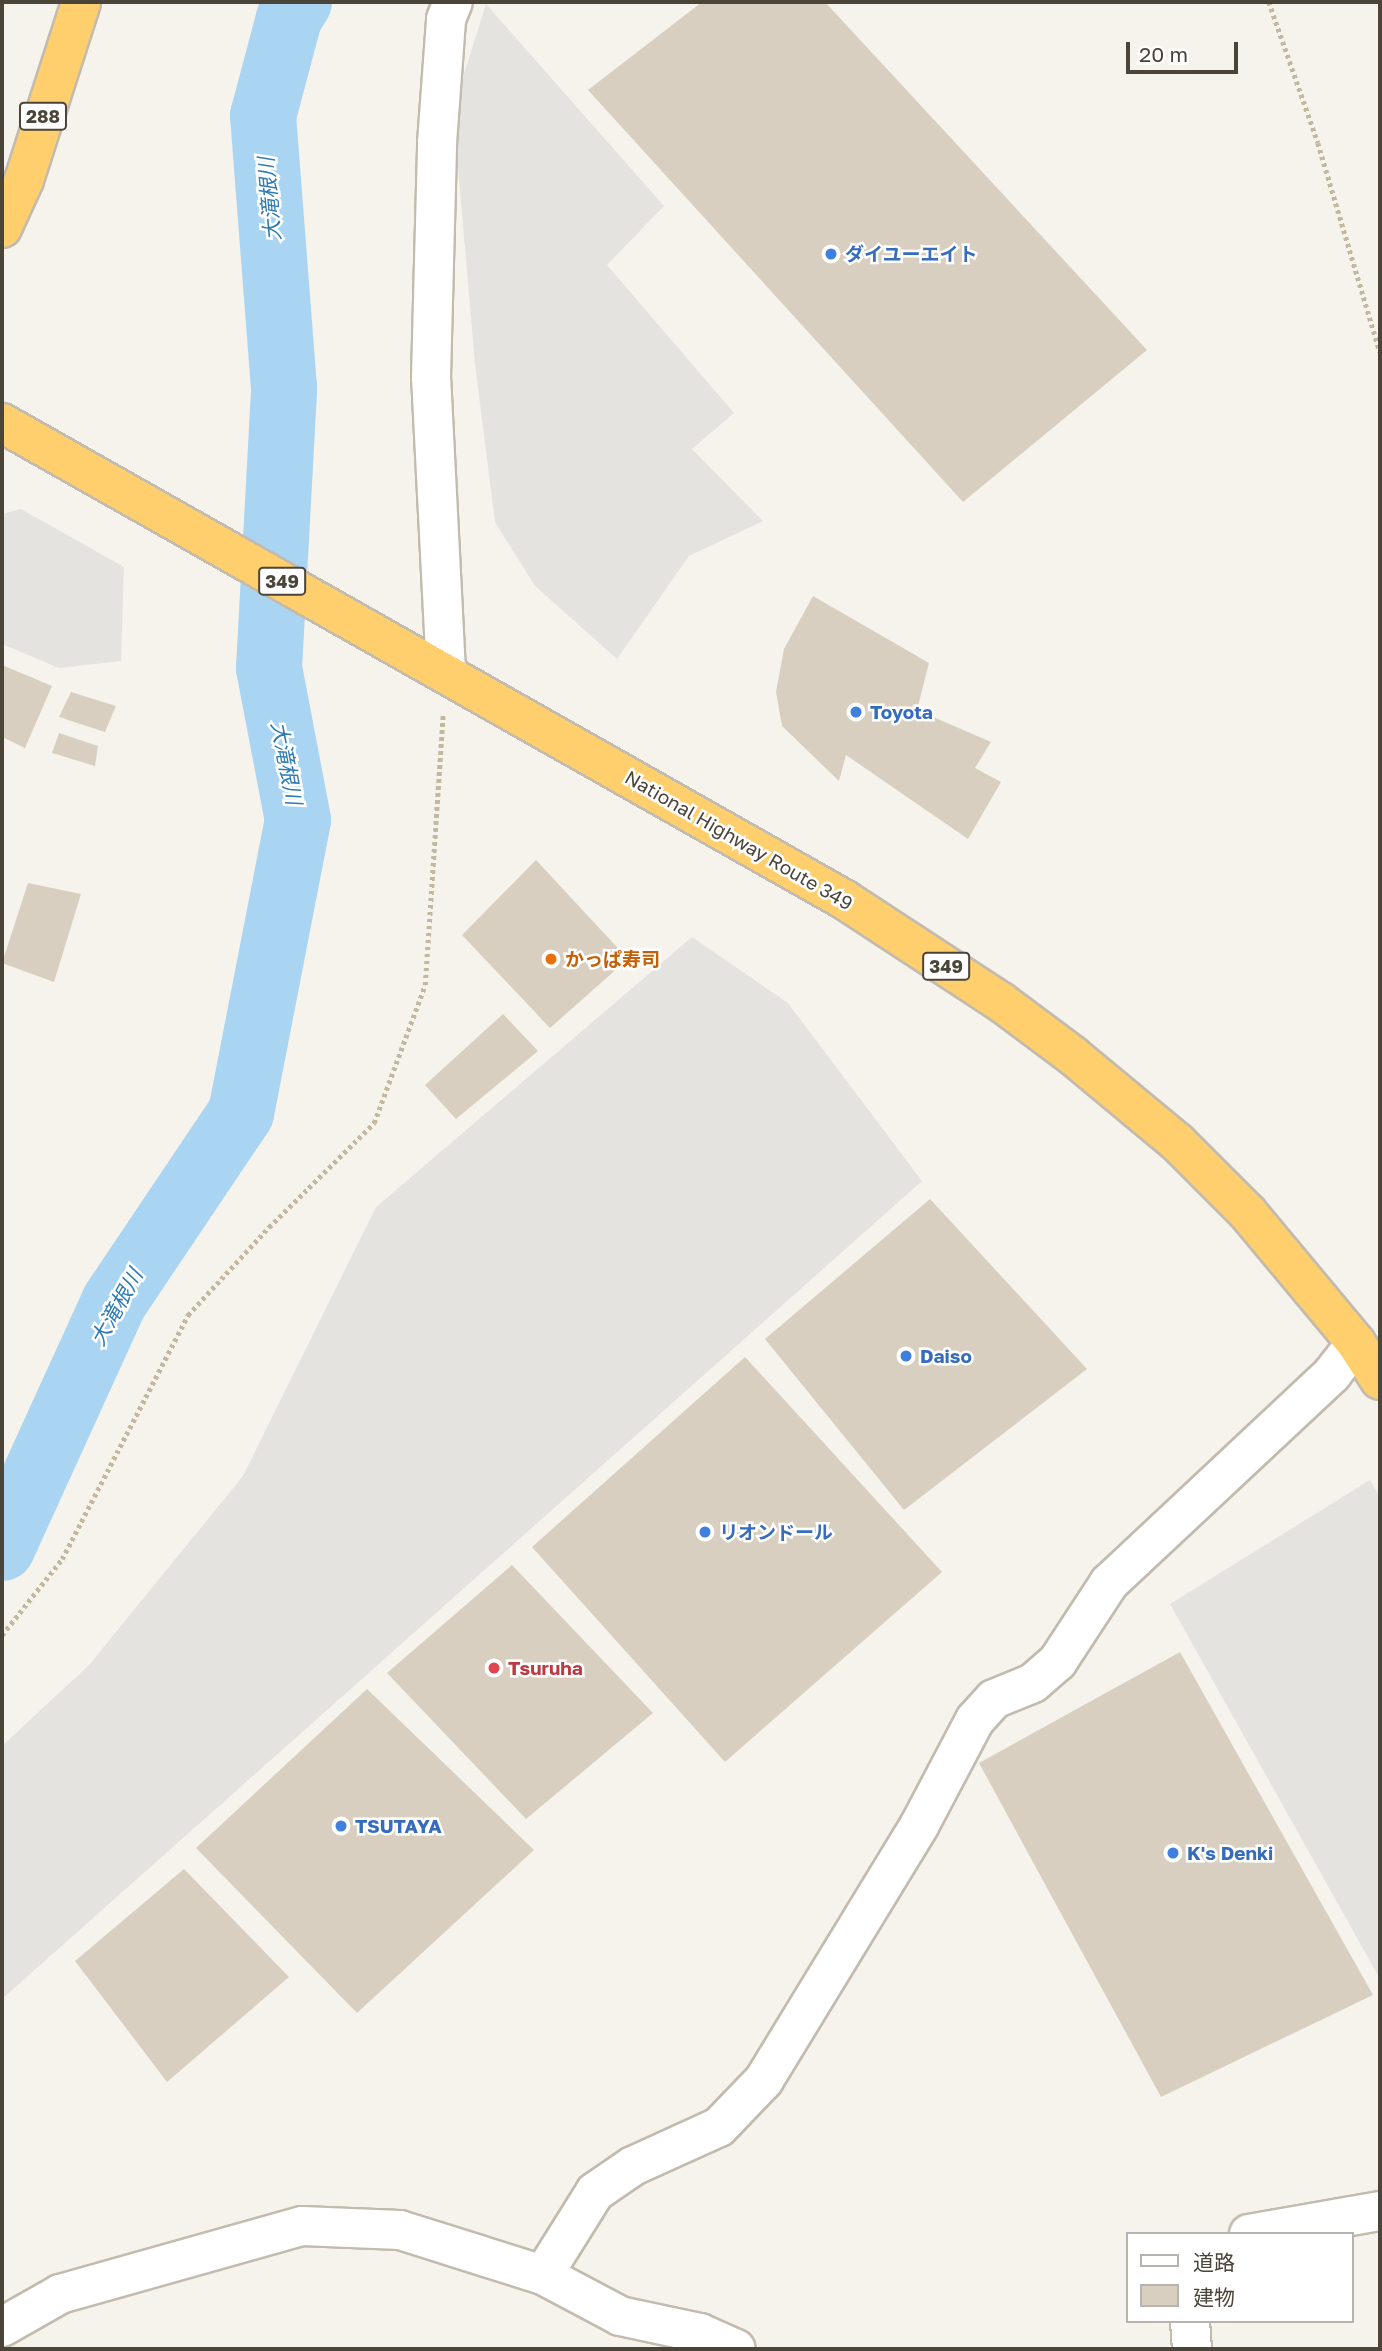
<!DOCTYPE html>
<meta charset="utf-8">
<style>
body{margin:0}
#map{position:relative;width:1382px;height:2351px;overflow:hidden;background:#f6f3ec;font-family:"Golos Text","Noto Sans JP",sans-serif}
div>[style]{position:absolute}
.parking>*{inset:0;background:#e5e3e0}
.river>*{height:66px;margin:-33px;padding:0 33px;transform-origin:33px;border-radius:33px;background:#a9d4f2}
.building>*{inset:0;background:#d8cfc1}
.path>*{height:4.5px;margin-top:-2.25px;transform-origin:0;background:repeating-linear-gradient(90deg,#c4b79f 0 3.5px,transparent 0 7px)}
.roads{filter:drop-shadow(2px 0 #c2bbae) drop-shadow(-2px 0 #c2bbae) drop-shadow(0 2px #c2bbae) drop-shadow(0 -2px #c2bbae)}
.minor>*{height:38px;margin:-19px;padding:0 19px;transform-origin:19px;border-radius:19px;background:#fff}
.highway>*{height:38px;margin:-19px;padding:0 19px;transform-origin:19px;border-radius:19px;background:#ffcf6e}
.dots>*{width:19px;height:19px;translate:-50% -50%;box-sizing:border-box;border:4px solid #fff;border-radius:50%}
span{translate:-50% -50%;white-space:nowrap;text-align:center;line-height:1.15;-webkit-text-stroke:5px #fff;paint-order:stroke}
.shield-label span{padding:2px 5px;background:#fff;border:2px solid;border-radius:5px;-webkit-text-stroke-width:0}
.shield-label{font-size:18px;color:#4b4439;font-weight:700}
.shop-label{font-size:19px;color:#366cbe;font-weight:700}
.left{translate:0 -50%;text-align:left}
.street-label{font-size:19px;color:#4b4439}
.food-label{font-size:19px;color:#c56008;font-weight:700}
.health-label{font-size:19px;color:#be3a42;font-weight:700}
.water-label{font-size:21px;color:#2e7ab2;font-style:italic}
.frame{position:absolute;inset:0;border:4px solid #4b4439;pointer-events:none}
.legend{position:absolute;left:1126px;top:2232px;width:228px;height:91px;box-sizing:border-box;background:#fff;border:2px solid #b7b4b0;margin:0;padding:9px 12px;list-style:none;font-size:21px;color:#4b4439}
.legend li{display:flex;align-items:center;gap:14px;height:35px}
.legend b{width:35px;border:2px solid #b7b4b0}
.scale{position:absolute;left:1126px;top:42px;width:112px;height:32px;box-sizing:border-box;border:4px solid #4b4439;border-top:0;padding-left:9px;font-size:21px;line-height:24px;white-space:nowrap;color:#4b4439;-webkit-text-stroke:5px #fff;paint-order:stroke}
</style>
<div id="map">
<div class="parking">
<div style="clip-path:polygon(486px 4px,664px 206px,607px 265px,734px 413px,692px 449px,763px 521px,689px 556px,617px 659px,535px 586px,495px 522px,475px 364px,453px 109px)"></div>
<div style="clip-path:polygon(21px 509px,124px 567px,121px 661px,59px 668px,2px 644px,2px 514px)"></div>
<div style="clip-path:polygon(692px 937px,788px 1003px,922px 1181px,2px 1999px,2px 1746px,89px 1665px,243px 1476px,376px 1207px)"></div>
<div style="clip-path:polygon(1370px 1480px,1380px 1497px,1380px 1979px,1170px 1604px)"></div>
</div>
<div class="river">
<div style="left:2px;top:1548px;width:270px;rotate:-65.5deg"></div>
<div style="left:114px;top:1302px;width:228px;rotate:-56.1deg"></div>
<div style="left:241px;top:1113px;width:298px;rotate:-79deg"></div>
<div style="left:298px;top:820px;width:155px;rotate:-100.8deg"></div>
<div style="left:269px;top:668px;width:280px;rotate:-86.9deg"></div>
<div style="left:284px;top:388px;width:273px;rotate:-94.4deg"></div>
<div style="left:263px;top:116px;width:101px;rotate:-75.1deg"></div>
<div style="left:289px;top:18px;width:19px;rotate:-58deg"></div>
</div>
<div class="building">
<div style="clip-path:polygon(702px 2px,825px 2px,1147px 350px,963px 502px,588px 90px)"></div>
<div style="clip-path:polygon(813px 596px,929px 663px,917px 710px,991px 742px,975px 768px,1001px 782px,968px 839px,846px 755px,839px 781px,782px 726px,776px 692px,784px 649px)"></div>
<div style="clip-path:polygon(2px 665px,52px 686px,25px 748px,2px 737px)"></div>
<div style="clip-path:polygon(71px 692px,116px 706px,105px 732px,59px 717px)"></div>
<div style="clip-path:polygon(59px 733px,98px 746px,95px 766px,52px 753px)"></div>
<div style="clip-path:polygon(536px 860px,628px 959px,550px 1028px,462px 935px)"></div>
<div style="clip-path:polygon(28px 883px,81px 894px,54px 982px,2px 963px)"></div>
<div style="clip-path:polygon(503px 1014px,538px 1051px,456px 1119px,425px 1085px)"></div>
<div style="clip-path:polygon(930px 1199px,1087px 1369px,904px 1510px,765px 1339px)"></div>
<div style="clip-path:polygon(745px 1357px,942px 1572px,725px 1762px,532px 1547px)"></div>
<div style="clip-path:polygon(512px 1565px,653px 1713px,526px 1819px,387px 1673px)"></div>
<div style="clip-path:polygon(1180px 1652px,1373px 1995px,1161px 2097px,979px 1763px)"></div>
<div style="clip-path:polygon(367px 1689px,534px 1850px,357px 2013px,196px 1848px)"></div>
<div style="clip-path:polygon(184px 1869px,289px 1977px,167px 2082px,75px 1961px)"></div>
</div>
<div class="path">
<div style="left:1269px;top:2px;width:149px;rotate:70.8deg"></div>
<div style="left:1318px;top:143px;width:218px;rotate:73.5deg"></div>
<div style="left:2px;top:1635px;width:97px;rotate:-51.7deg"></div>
<div style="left:62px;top:1559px;width:275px;rotate:-62.7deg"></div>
<div style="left:188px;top:1315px;width:120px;rotate:-47.4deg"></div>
<div style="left:269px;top:1227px;width:148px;rotate:-44.7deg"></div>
<div style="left:374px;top:1123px;width:147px;rotate:-69.7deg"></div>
<div style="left:425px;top:985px;width:271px;rotate:-86.2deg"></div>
</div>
<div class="roads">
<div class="minor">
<div style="left:446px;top:672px;width:295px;rotate:-92.9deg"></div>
<div style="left:431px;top:377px;width:234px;rotate:-88.5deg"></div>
<div style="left:437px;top:143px;width:124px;rotate:-85.8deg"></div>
<div style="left:446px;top:19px;width:18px;rotate:-68deg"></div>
<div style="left:1249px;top:2234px;width:133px;rotate:-10deg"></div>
<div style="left:543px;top:2275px;width:87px;rotate:28deg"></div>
<div style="left:620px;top:2316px;width:82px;rotate:12deg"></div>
<div style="left:700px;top:2333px;width:39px;rotate:24deg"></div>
<div style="left:1190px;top:2321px;width:28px;rotate:86deg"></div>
<div style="left:2px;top:2327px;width:67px;rotate:-29.6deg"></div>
<div style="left:60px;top:2294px;width:251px;rotate:-15.7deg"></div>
<div style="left:302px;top:2226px;width:98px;rotate:2.3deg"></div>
<div style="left:400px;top:2230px;width:150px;rotate:17.5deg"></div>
<div style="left:543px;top:2275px;width:98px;rotate:-57.9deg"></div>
<div style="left:595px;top:2192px;width:46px;rotate:-34.4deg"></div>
<div style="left:633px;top:2166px;width:94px;rotate:-24.4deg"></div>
<div style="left:719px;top:2127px;width:65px;rotate:-46.2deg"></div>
<div style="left:764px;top:2080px;width:298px;rotate:-58.6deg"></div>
<div style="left:919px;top:1826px;width:120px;rotate:-62.2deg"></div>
<div style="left:975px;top:1720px;width:28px;rotate:-48deg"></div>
<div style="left:994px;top:1699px;width:42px;rotate:-22.3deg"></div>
<div style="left:1033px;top:1683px;width:33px;rotate:-41deg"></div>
<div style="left:1058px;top:1661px;width:93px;rotate:-56.8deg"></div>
<div style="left:1109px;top:1583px;width:306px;rotate:-43.1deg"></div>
<div style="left:1332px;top:1374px;width:39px;rotate:-52deg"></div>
</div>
<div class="highway">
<div style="left:2px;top:228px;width:53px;rotate:-65.4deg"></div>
<div style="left:24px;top:180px;width:187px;rotate:-72.2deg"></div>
<div style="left:2px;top:423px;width:969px;rotate:29.5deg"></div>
<div style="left:845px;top:900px;width:186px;rotate:33.2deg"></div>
<div style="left:1001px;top:1002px;width:89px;rotate:36.7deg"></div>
<div style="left:1072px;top:1055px;width:138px;rotate:39.7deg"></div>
<div style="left:1178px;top:1143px;width:98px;rotate:45deg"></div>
<div style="left:1247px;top:1212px;width:170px;rotate:50.2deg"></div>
<div style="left:1356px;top:1343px;width:44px;rotate:57deg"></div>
</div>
</div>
<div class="dots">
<div style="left:831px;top:254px;background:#3f7fe0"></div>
<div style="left:856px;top:712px;background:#3f7fe0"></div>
<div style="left:551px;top:959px;background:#e8710a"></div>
<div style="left:906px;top:1356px;background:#3f7fe0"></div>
<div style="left:705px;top:1532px;background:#3f7fe0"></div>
<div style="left:494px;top:1668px;background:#e0444e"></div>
<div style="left:341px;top:1826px;background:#3f7fe0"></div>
<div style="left:1173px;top:1853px;background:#3f7fe0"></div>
</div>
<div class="shield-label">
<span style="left:43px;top:116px">288</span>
<span style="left:282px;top:581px">349</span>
<span style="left:946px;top:966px">349</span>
</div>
<div class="shop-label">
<span class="left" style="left:845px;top:254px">ダイユーエイト</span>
<span class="left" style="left:870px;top:712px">Toyota</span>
<span class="left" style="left:920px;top:1356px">Daiso</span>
<span class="left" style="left:719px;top:1532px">リオンドール</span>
<span class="left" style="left:355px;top:1826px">TSUTAYA</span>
<span class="left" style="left:1187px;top:1853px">K's Denki</span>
</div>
<div class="street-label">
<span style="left:739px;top:840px;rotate:30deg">National Highway Route 349</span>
</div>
<div class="food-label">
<span class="left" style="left:565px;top:959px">かっぱ寿司</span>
</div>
<div class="health-label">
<span class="left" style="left:508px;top:1668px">Tsuruha</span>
</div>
<div class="water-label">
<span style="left:269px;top:199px;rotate:-95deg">大滝根川</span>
<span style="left:287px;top:763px;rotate:79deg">大滝根川</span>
<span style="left:116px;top:1307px;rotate:-61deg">大滝根川</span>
</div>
<div class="frame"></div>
<ul class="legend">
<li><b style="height:9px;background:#fff"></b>道路</li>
<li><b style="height:19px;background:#d8cfc1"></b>建物</li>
</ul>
<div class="scale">20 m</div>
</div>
